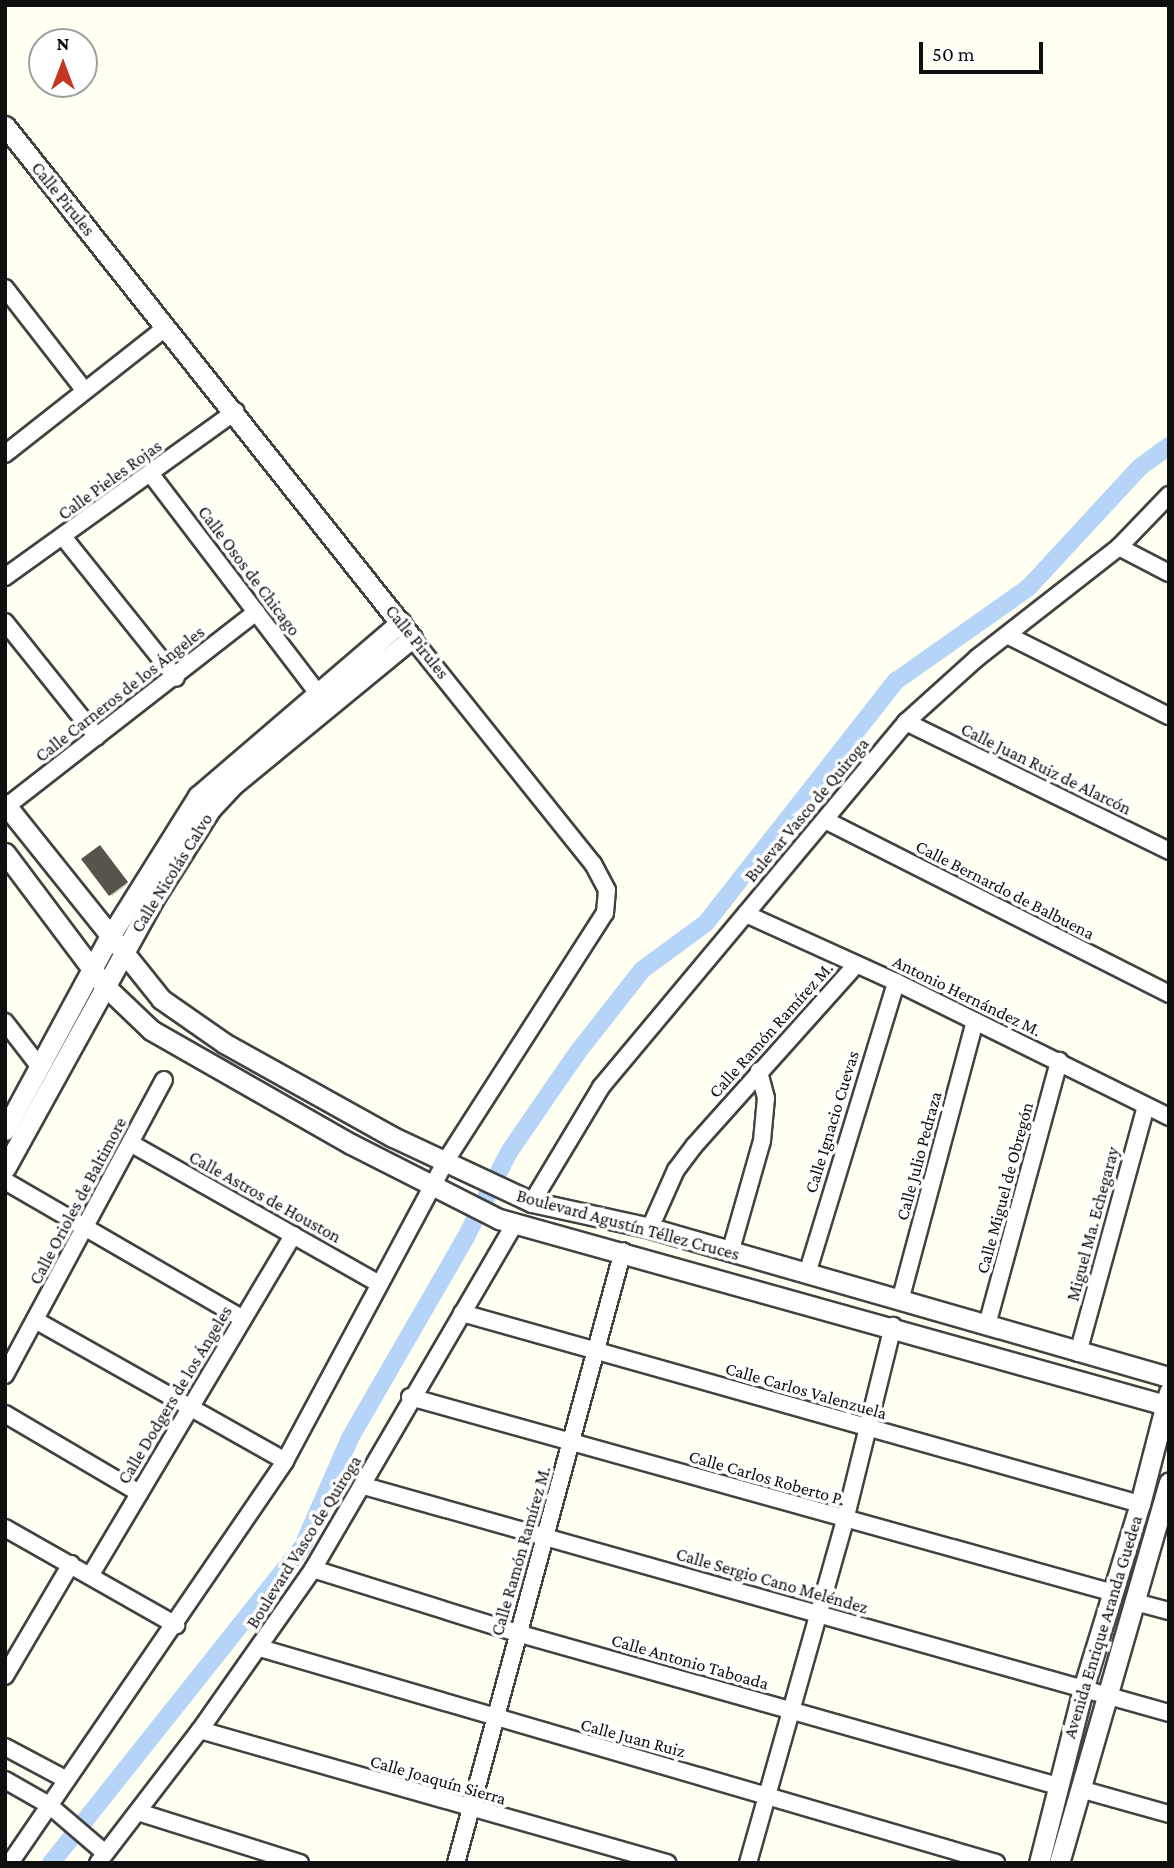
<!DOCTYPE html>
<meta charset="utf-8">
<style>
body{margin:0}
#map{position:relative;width:1174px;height:1868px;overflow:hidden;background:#fffff2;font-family:"Crimson Pro",serif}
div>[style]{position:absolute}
.shadow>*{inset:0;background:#0003}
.canal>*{height:18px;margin:-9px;padding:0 9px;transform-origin:9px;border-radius:9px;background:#b5d4f8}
.building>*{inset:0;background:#58534b}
.roads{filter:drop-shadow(2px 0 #424242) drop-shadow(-2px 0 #424242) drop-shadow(0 2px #424242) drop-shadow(0 -2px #424242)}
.minor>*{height:16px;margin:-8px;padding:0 8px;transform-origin:8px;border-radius:8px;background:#fff}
.tertiary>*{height:19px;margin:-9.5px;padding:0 9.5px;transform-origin:9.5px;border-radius:9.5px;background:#fff}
span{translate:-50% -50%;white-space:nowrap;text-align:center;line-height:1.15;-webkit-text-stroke:7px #fff;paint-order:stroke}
.street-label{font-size:18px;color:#0f0f0f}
.frame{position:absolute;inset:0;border:7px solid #0f0f0f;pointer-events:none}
.north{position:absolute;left:28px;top:28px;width:70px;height:70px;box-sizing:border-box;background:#fff;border:2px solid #9f9f9f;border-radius:50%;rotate:0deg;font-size:19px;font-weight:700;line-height:28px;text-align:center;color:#0f0f0f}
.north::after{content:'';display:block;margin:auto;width:24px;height:32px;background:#c43623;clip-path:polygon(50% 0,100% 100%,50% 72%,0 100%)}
.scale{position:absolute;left:919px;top:42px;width:124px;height:32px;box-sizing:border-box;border:4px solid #0f0f0f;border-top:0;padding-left:9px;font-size:21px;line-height:24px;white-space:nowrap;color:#0f0f0f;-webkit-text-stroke:5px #fff;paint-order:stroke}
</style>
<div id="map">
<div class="shadow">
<div style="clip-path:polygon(100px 848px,128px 884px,112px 896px,84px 860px)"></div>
</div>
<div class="canal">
<div style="left:51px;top:1863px;width:403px;rotate:-51.5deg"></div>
<div style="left:302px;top:1548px;width:120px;rotate:-66.4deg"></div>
<div style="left:350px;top:1438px;width:232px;rotate:-60deg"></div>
<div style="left:466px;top:1237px;width:95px;rotate:-63.2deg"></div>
<div style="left:509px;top:1152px;width:120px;rotate:-55.5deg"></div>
<div style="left:577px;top:1053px;width:105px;rotate:-51.9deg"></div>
<div style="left:642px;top:970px;width:79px;rotate:-36.3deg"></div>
<div style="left:706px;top:923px;width:308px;rotate:-51.9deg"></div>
<div style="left:896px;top:681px;width:161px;rotate:-35.2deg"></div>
<div style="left:1028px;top:588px;width:165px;rotate:-47.2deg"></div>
<div style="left:1140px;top:467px;width:36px;rotate:-36deg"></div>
</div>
<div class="building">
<div style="clip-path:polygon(100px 845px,128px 882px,109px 896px,81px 859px)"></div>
</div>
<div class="roads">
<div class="minor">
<div style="left:5px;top:288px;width:130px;rotate:52.2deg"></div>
<div style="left:5px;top:454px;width:204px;rotate:-38.2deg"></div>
<div style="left:150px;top:473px;width:274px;rotate:52.7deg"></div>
<div style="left:64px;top:538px;width:179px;rotate:51.3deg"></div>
<div style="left:1119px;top:547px;width:56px;rotate:27.5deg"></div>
<div style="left:5px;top:577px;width:284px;rotate:-35.7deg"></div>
<div style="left:5px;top:622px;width:147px;rotate:51.3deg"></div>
<div style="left:1007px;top:635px;width:181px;rotate:26.6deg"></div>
<div style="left:906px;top:722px;width:293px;rotate:26.1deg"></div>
<div style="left:7px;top:806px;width:316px;rotate:-37.9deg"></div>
<div style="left:825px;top:820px;width:386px;rotate:26.8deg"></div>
<div style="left:746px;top:914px;width:165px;rotate:24.4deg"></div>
<div style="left:896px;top:982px;width:305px;rotate:26.3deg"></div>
<div style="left:5px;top:1022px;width:56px;rotate:52.3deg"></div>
<div style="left:132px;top:1144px;width:284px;rotate:29.5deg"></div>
<div style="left:5px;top:1181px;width:275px;rotate:30.1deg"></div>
<div style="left:532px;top:1202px;width:134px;rotate:-59deg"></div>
<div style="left:601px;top:1087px;width:476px;rotate:-50.1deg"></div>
<div style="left:906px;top:722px;width:96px;rotate:-42deg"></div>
<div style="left:977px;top:658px;width:180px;rotate:-38deg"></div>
<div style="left:1119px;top:547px;width:72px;rotate:-46.1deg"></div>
<div style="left:650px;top:1228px;width:64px;rotate:-65.9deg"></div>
<div style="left:676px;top:1170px;width:30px;rotate:-53deg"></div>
<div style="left:694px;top:1146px;width:243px;rotate:-48.2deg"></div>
<div style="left:730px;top:1253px;width:116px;rotate:-74.1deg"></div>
<div style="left:762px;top:1141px;width:43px;rotate:-84.7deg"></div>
<div style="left:766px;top:1098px;width:28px;rotate:-105deg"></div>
<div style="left:807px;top:1274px;width:305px;rotate:-73deg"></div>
<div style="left:900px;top:1301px;width:290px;rotate:-75deg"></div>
<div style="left:462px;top:1313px;width:704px;rotate:15.73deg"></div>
<div style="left:35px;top:1320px;width:287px;rotate:29.4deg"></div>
<div style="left:987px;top:1325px;width:274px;rotate:-74.7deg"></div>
<div style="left:1078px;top:1353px;width:256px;rotate:-74.6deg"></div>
<div style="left:5px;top:1375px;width:335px;rotate:-61.7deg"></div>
<div style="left:410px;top:1397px;width:731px;rotate:15.56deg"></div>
<div style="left:5px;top:1414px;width:156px;rotate:30.5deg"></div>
<div style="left:364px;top:1486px;width:836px;rotate:15.75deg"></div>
<div style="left:5px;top:1528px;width:197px;rotate:29.6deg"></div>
<div style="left:313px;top:1569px;width:214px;rotate:17.4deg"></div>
<div style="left:517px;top:1633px;width:562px;rotate:15.79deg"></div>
<div style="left:90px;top:1576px;width:397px;rotate:-59.2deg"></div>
<div style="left:1135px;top:1602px;width:35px;rotate:15deg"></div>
<div style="left:260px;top:1648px;width:767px;rotate:16.28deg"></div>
<div style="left:5px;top:1676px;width:130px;rotate:-59.5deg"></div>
<div style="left:200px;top:1730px;width:486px;rotate:15.9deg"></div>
<div style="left:5px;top:1747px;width:70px;rotate:28deg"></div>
<div style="left:5px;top:1780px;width:51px;rotate:29.6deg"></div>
<div style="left:49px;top:1805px;width:74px;rotate:40.6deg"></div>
<div style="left:1080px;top:1789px;width:92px;rotate:15.7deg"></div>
<div style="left:138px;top:1812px;width:170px;rotate:17.5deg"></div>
<div style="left:10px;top:1863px;width:487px;rotate:-55.6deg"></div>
<div style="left:285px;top:1461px;width:339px;rotate:-61.8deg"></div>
<div style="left:445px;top:1162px;width:296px;rotate:-57.3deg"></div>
<div style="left:605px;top:913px;width:23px;rotate:-85deg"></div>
<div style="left:607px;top:890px;width:30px;rotate:-118deg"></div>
<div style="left:593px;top:864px;width:290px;rotate:-128.7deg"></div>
<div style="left:98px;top:1863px;width:168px;rotate:-52.5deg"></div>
<div style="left:200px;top:1730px;width:197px;rotate:-54.9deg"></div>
<div style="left:313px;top:1569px;width:401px;rotate:-59.7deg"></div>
<div style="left:456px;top:1863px;width:634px;rotate:-74.74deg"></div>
<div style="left:748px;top:1863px;width:356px;rotate:-74.2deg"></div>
<div style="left:845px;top:1520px;width:200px;rotate:-76.1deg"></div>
</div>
<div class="tertiary">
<div style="left:5px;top:126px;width:654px;rotate:51.52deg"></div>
<div style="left:412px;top:638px;width:230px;rotate:140.6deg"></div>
<div style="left:234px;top:784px;width:35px;rotate:133deg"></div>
<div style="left:210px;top:810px;width:101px;rotate:122.4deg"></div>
<div style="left:156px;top:895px;width:312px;rotate:118.9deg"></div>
<div style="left:5px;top:804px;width:250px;rotate:51.3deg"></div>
<div style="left:161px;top:999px;width:77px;rotate:34.9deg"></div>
<div style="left:224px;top:1043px;width:193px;rotate:29.1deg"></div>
<div style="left:393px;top:1137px;width:153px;rotate:25.1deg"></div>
<div style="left:532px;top:1202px;width:121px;rotate:12.4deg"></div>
<div style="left:650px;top:1228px;width:540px;rotate:16.02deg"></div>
<div style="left:5px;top:853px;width:166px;rotate:53.1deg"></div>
<div style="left:105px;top:986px;width:64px;rotate:43.7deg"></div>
<div style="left:151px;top:1030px;width:230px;rotate:29.7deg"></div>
<div style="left:351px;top:1144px;width:166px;rotate:26.9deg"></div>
<div style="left:499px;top:1219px;width:696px;rotate:15.59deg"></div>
<div style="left:5px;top:1130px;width:218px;rotate:-61.6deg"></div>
<div style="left:109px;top:938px;width:168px;rotate:-57.9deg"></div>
<div style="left:198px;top:796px;width:267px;rotate:-40.6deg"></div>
<div style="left:1039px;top:1863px;width:179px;rotate:-75.8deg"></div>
<div style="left:1083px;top:1689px;width:194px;rotate:-72.9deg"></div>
<div style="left:1140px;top:1504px;width:116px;rotate:-75.5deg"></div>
<div style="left:1059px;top:1863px;width:396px;rotate:-73.9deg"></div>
</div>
</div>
<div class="street-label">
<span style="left:63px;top:199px;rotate:51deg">Calle Pirules</span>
<span style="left:110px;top:480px;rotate:-36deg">Calle Pieles Rojas</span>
<span style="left:249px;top:571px;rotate:53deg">Calle Osos de Chicago</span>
<span style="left:417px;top:642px;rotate:51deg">Calle Pirules</span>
<span style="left:120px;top:694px;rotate:-38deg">Calle Carneros de los Ángeles</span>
<span style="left:1046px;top:769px;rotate:26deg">Calle Juan Ruiz de Alarcón</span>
<span style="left:807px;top:810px;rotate:-50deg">Bulevar Vasco de Quiroga</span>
<span style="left:172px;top:873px;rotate:-58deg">Calle Nicolás Calvo</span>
<span style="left:1005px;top:890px;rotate:27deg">Calle Bernardo de Balbuena</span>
<span style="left:967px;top:996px;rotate:26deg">Antonio Hernández M.</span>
<span style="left:771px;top:1030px;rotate:-48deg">Calle Ramón Ramírez M.</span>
<span style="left:832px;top:1122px;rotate:-73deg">Calle Ignacio Cuevas</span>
<span style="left:919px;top:1156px;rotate:-75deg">Calle Julio Pedraza</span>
<span style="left:1005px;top:1188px;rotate:-75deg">Calle Miguel de Obregón</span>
<span style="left:265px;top:1197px;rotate:29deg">Calle Astros de Houston</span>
<span style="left:78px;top:1201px;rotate:-62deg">Calle Orioles de Baltimore</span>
<span style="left:1093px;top:1224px;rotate:-75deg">Miguel Ma. Echegaray</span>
<span style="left:628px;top:1225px;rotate:15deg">Boulevard Agustín Téllez Cruces</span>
<span style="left:806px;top:1391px;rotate:16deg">Calle Carlos Valenzuela</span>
<span style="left:175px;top:1395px;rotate:-59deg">Calle Dodgers de los Ángeles</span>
<span style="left:767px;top:1478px;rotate:16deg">Calle Carlos Roberto P.</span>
<span style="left:304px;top:1542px;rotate:-58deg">Boulevard Vasco de Quiroga</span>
<span style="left:521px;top:1551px;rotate:-74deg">Calle Ramón Ramírez M.</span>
<span style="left:772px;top:1581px;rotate:16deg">Calle Sergio Cano Meléndez</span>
<span style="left:1103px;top:1627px;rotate:-73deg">Avenida Enrique Aranda Guedea</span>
<span style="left:690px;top:1662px;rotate:16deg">Calle Antonio Taboada</span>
<span style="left:633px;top:1738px;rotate:15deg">Calle Juan Ruiz</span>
<span style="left:438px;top:1780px;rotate:16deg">Calle Joaquín Sierra</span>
</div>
<div class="frame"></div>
<div class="north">N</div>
<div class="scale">50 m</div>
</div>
